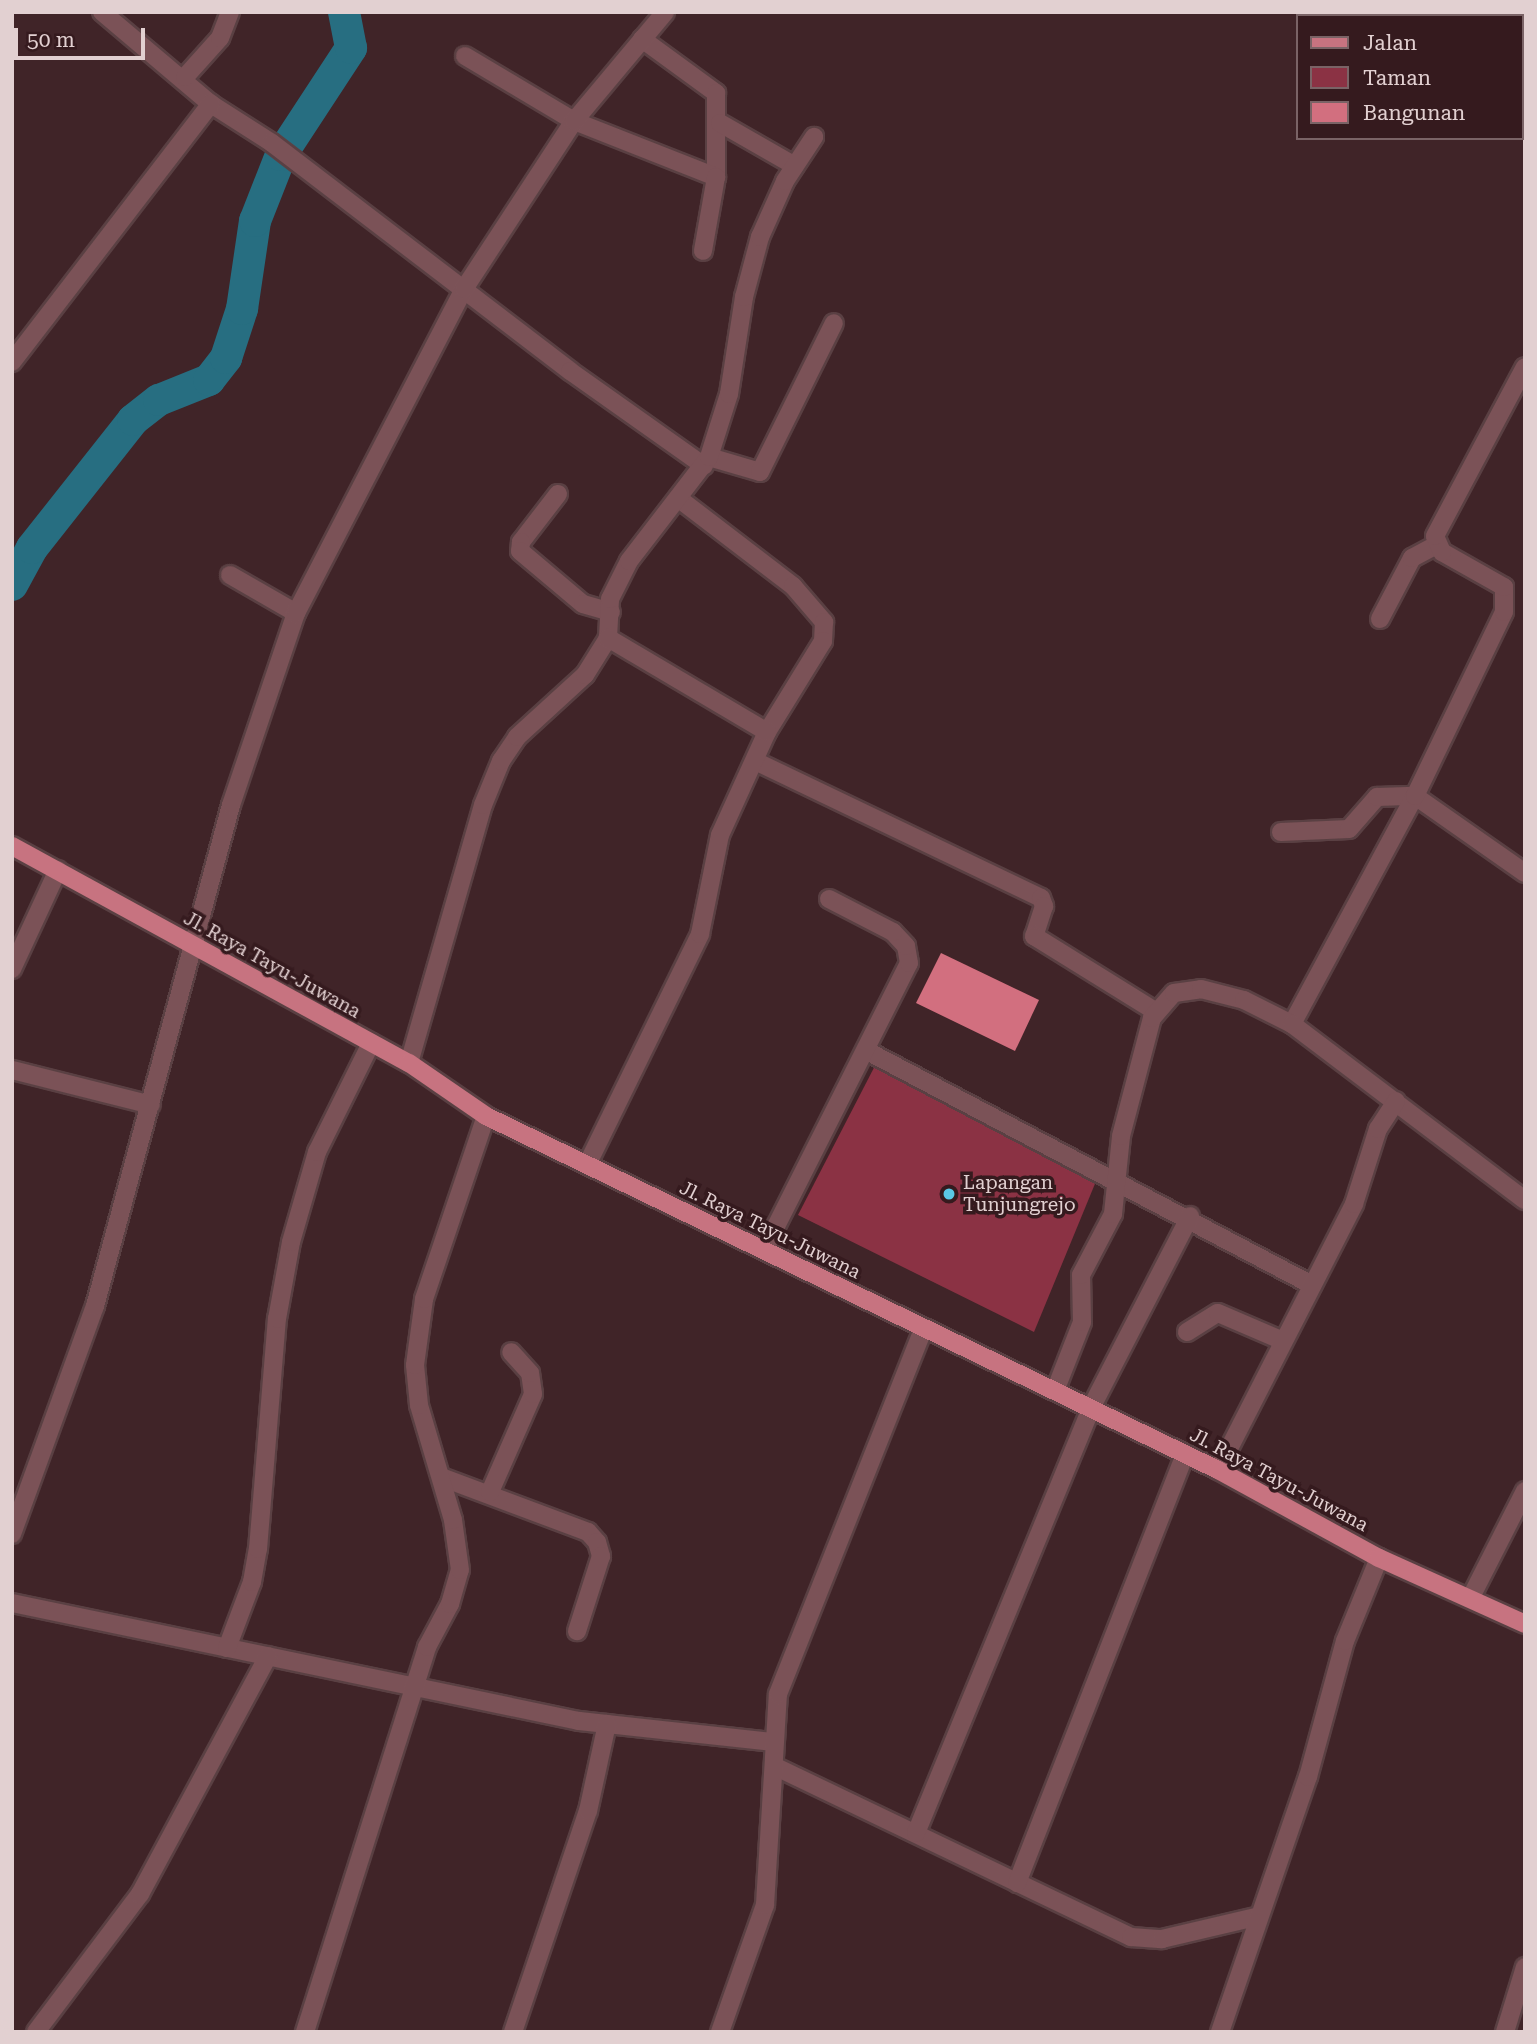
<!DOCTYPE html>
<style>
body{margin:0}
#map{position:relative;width:1537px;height:2044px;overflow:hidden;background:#402428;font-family:"Roboto Serif",serif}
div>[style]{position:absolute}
.green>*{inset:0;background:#8b3244}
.river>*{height:32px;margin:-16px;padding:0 16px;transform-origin:16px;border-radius:16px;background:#276e81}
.building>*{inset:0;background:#d26f7f}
.roads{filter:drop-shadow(2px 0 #5a4043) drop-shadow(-2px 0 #5a4043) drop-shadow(0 2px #5a4043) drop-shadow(0 -2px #5a4043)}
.minor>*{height:18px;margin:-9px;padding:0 9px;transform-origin:9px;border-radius:9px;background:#7b5257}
.major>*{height:18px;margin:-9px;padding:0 9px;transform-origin:9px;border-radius:9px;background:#c77380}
.dots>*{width:19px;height:19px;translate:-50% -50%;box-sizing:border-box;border:4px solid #351a1e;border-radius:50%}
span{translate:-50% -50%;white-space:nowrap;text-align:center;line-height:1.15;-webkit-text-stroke:7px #351a1e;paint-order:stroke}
.street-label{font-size:19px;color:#e2d0d1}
.poi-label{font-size:19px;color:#e2d0d1}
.left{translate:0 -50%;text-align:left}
.frame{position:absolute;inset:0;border:14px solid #e2d0d1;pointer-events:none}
.legend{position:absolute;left:1296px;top:14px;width:228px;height:126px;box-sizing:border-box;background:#351a1e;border:2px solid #7a6366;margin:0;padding:9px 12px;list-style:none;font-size:21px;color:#e2d0d1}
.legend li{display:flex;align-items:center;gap:14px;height:35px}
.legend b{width:35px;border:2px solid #7a6366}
.scale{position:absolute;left:14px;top:28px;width:131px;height:32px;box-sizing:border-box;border:4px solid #e2d0d1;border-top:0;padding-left:9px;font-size:21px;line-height:24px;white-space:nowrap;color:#e2d0d1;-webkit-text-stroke:5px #351a1e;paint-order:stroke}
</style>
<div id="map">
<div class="green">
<div style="clip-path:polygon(879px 1058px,1099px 1174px,1034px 1332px,798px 1215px)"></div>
</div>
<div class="river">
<div style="left:12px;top:585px;width:42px;rotate:-61.6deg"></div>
<div style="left:32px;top:548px;width:163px;rotate:-51.7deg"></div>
<div style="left:133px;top:420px;width:33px;rotate:-38deg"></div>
<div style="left:159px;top:400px;width:54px;rotate:-21.8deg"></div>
<div style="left:209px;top:380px;width:28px;rotate:-52deg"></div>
<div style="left:226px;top:358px;width:52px;rotate:-71.9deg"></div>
<div style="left:242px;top:309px;width:89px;rotate:-81.6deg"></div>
<div style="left:255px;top:221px;width:71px;rotate:-68.5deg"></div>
<div style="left:281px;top:155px;width:128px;rotate:-56.8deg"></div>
<div style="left:351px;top:48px;width:37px;rotate:-101deg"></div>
</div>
<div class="building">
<div style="clip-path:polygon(941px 953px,1039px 1000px,1015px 1051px,916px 1003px)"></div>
</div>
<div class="roads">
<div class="minor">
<div style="left:102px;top:12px;width:143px;rotate:40.2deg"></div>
<div style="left:211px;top:104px;width:72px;rotate:32.6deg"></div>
<div style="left:272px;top:143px;width:375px;rotate:37.4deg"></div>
<div style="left:570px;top:371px;width:164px;rotate:35.3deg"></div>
<div style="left:642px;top:39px;width:92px;rotate:36.1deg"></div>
<div style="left:716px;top:93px;width:84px;rotate:90deg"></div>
<div style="left:465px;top:56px;width:127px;rotate:30.8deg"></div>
<div style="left:574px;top:121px;width:153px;rotate:21.5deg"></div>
<div style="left:716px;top:177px;width:75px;rotate:100deg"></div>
<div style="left:185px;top:77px;width:52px;rotate:-48.1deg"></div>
<div style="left:220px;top:38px;width:28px;rotate:-69deg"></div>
<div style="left:720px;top:123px;width:86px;rotate:29.8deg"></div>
<div style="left:12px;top:362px;width:326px;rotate:-52.4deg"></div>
<div style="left:709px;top:457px;width:53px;rotate:16.4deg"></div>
<div style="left:760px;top:472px;width:166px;rotate:-63.6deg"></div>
<div style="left:558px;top:494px;width:61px;rotate:127.6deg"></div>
<div style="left:521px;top:542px;width:9px;rotate:96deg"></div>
<div style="left:520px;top:551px;width:82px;rotate:40.1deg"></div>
<div style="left:583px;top:604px;width:29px;rotate:16deg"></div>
<div style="left:678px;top:498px;width:145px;rotate:37.4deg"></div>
<div style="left:793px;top:586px;width:48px;rotate:49.3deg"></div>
<div style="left:824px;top:622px;width:19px;rotate:93deg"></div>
<div style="left:823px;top:641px;width:107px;rotate:121.6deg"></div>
<div style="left:230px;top:575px;width:76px;rotate:29.9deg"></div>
<div style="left:1380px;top:619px;width:69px;rotate:-62.3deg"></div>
<div style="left:1412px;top:558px;width:26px;rotate:-28deg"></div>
<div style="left:755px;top:761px;width:317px;rotate:25.6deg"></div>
<div style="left:1041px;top:898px;width:9px;rotate:69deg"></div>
<div style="left:1044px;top:906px;width:32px;rotate:108deg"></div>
<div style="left:1034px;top:936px;width:142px;rotate:31.8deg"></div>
<div style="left:1281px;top:832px;width:68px;rotate:-2.5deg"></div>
<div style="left:1349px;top:829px;width:43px;rotate:-48.8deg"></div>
<div style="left:1377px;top:797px;width:38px;rotate:-2deg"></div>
<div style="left:1415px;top:796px;width:134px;rotate:35deg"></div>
<div style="left:12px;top:969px;width:109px;rotate:-65.1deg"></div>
<div style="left:1292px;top:1024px;width:259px;rotate:-61.7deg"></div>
<div style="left:1415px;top:796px;width:204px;rotate:-64.2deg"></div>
<div style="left:1504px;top:612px;width:25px;rotate:-90deg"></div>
<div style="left:1504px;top:587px;width:71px;rotate:-150.6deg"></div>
<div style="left:1442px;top:552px;width:17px;rotate:-114deg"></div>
<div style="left:1435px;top:536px;width:191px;rotate:-62deg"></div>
<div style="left:867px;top:1051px;width:503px;rotate:27.74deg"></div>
<div style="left:409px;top:1063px;width:268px;rotate:-74deg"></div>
<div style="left:483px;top:805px;width:48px;rotate:-67.8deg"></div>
<div style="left:501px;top:761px;width:29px;rotate:-56deg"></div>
<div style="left:517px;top:737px;width:92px;rotate:-42.4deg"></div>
<div style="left:585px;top:675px;width:44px;rotate:-58.1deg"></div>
<div style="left:608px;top:638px;width:39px;rotate:-87deg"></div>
<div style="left:610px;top:599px;width:42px;rotate:-63.4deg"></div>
<div style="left:629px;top:561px;width:131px;rotate:-52.4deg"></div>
<div style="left:709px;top:457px;width:66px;rotate:-72.4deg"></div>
<div style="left:729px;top:394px;width:98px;rotate:-81.2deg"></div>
<div style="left:744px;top:297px;width:62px;rotate:-75.1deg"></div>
<div style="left:760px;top:237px;width:61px;rotate:-65.9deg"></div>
<div style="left:785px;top:181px;width:53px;rotate:-56.6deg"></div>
<div style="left:12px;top:1070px;width:143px;rotate:14.1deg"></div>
<div style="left:588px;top:1163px;width:255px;rotate:-63.9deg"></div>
<div style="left:700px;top:934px;width:101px;rotate:-78.6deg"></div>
<div style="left:720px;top:835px;width:113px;rotate:-65.5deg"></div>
<div style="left:767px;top:732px;width:185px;rotate:-149.4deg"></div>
<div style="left:765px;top:1248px;width:319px;rotate:-63.2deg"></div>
<div style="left:909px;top:963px;width:17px;rotate:-100deg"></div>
<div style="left:906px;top:946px;width:19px;rotate:-133deg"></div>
<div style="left:893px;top:932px;width:72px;rotate:-152.7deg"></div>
<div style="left:1187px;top:1332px;width:36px;rotate:-32deg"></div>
<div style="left:1218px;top:1313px;width:71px;rotate:23.3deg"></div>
<div style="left:1055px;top:1391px;width:74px;rotate:-68.6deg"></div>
<div style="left:1082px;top:1322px;width:47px;rotate:-91.2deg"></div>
<div style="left:1081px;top:1275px;width:69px;rotate:-62.3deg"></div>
<div style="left:1113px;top:1214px;width:78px;rotate:-84.1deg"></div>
<div style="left:1121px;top:1136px;width:122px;rotate:-75.3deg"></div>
<div style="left:1152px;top:1018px;width:33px;rotate:-49deg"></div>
<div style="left:1174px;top:993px;width:27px;rotate:-8deg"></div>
<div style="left:1201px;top:989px;width:44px;rotate:14.3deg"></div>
<div style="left:1244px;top:1000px;width:54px;rotate:26.6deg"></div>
<div style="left:1292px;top:1024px;width:292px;rotate:37.1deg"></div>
<div style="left:1218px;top:1470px;width:299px;rotate:-62.9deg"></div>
<div style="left:1354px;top:1204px;width:79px;rotate:-72.3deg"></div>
<div style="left:1378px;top:1129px;width:33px;rotate:-57deg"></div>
<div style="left:441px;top:1477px;width:157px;rotate:20.5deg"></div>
<div style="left:588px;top:1532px;width:13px;rotate:48deg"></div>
<div style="left:597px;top:1542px;width:15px;rotate:74deg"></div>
<div style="left:601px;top:1556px;width:79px;rotate:107.7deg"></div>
<div style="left:490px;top:1492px;width:107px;rotate:-66.3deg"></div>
<div style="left:533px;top:1394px;width:21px;rotate:-98deg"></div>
<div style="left:530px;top:1373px;width:28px;rotate:-132deg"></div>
<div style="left:12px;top:1534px;width:243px;rotate:-70deg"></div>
<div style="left:95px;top:1306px;width:519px;rotate:-74.81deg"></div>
<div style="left:231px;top:805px;width:203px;rotate:-71.3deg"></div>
<div style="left:296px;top:613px;width:365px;rotate:-62.6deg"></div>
<div style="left:464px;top:289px;width:201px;rotate:-56.8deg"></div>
<div style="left:574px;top:121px;width:142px;rotate:-50.1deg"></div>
<div style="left:1471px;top:1597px;width:119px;rotate:-63deg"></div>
<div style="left:12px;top:1603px;width:579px;rotate:11.76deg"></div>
<div style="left:579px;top:1721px;width:194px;rotate:6.2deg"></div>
<div style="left:227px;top:1648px;width:71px;rotate:-69.3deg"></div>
<div style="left:252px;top:1582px;width:34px;rotate:-80deg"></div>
<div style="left:258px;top:1549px;width:231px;rotate:-85.3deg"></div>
<div style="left:277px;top:1319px;width:78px;rotate:-79.7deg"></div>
<div style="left:291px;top:1242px;width:94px;rotate:-73.9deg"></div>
<div style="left:317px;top:1152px;width:122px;rotate:-63.6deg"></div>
<div style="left:774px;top:1766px;width:396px;rotate:25.6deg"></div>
<div style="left:1131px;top:1937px;width:31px;rotate:4deg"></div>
<div style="left:1162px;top:1939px;width:97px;rotate:-13.2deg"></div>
<div style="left:916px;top:1833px;width:460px;rotate:-67.6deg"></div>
<div style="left:1091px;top:1408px;width:216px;rotate:-62.7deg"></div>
<div style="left:1017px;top:1883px;width:461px;rotate:-68.6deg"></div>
<div style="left:36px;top:2032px;width:173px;rotate:-53deg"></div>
<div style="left:140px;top:1894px;width:270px;rotate:-61.7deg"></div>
<div style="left:305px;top:2032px;width:404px;rotate:-72.4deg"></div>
<div style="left:427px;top:1647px;width:49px;rotate:-61.9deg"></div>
<div style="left:450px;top:1604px;width:35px;rotate:-74deg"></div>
<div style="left:460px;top:1570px;width:50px;rotate:-98deg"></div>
<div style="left:453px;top:1520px;width:120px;rotate:-106.5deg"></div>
<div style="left:419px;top:1405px;width:40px;rotate:-95.7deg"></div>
<div style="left:415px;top:1365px;width:67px;rotate:-82.2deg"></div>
<div style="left:424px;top:1299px;width:193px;rotate:-71.3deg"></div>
<div style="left:513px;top:2032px;width:233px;rotate:-71.3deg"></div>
<div style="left:588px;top:1811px;width:89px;rotate:-77.7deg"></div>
<div style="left:720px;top:2032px;width:135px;rotate:-70.5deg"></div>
<div style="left:765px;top:1905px;width:211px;rotate:-86.5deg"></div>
<div style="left:778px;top:1694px;width:394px;rotate:-68.3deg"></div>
<div style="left:1220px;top:2032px;width:270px;rotate:-71deg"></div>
<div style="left:1308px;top:1777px;width:141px;rotate:-74.8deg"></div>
<div style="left:1345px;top:1641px;width:90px;rotate:-67.7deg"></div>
<div style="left:1505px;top:2032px;width:68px;rotate:-72.9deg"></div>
</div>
<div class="major">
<div style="left:12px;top:846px;width:452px;rotate:28.7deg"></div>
<div style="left:409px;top:1063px;width:93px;rotate:34.5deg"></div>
<div style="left:486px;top:1116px;width:813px;rotate:25.81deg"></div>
<div style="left:1218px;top:1470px;width:183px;rotate:28.7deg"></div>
<div style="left:1379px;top:1558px;width:160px;rotate:24.3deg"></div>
</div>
</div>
<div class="dots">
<div style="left:949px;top:1194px;background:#5ac8e5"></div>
</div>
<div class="street-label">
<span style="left:272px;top:965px;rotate:29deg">Jl. Raya Tayu-Juwana</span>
<span style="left:770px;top:1230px;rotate:26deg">Jl. Raya Tayu-Juwana</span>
<span style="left:1279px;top:1480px;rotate:28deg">Jl. Raya Tayu-Juwana</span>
</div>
<div class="poi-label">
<span class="left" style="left:963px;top:1194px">Lapangan<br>Tunjungrejo</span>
</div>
<div class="frame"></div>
<ul class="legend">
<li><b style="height:9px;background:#c77380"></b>Jalan</li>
<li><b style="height:19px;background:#8b3244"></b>Taman</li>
<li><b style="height:19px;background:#d26f7f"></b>Bangunan</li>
</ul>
<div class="scale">50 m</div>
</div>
